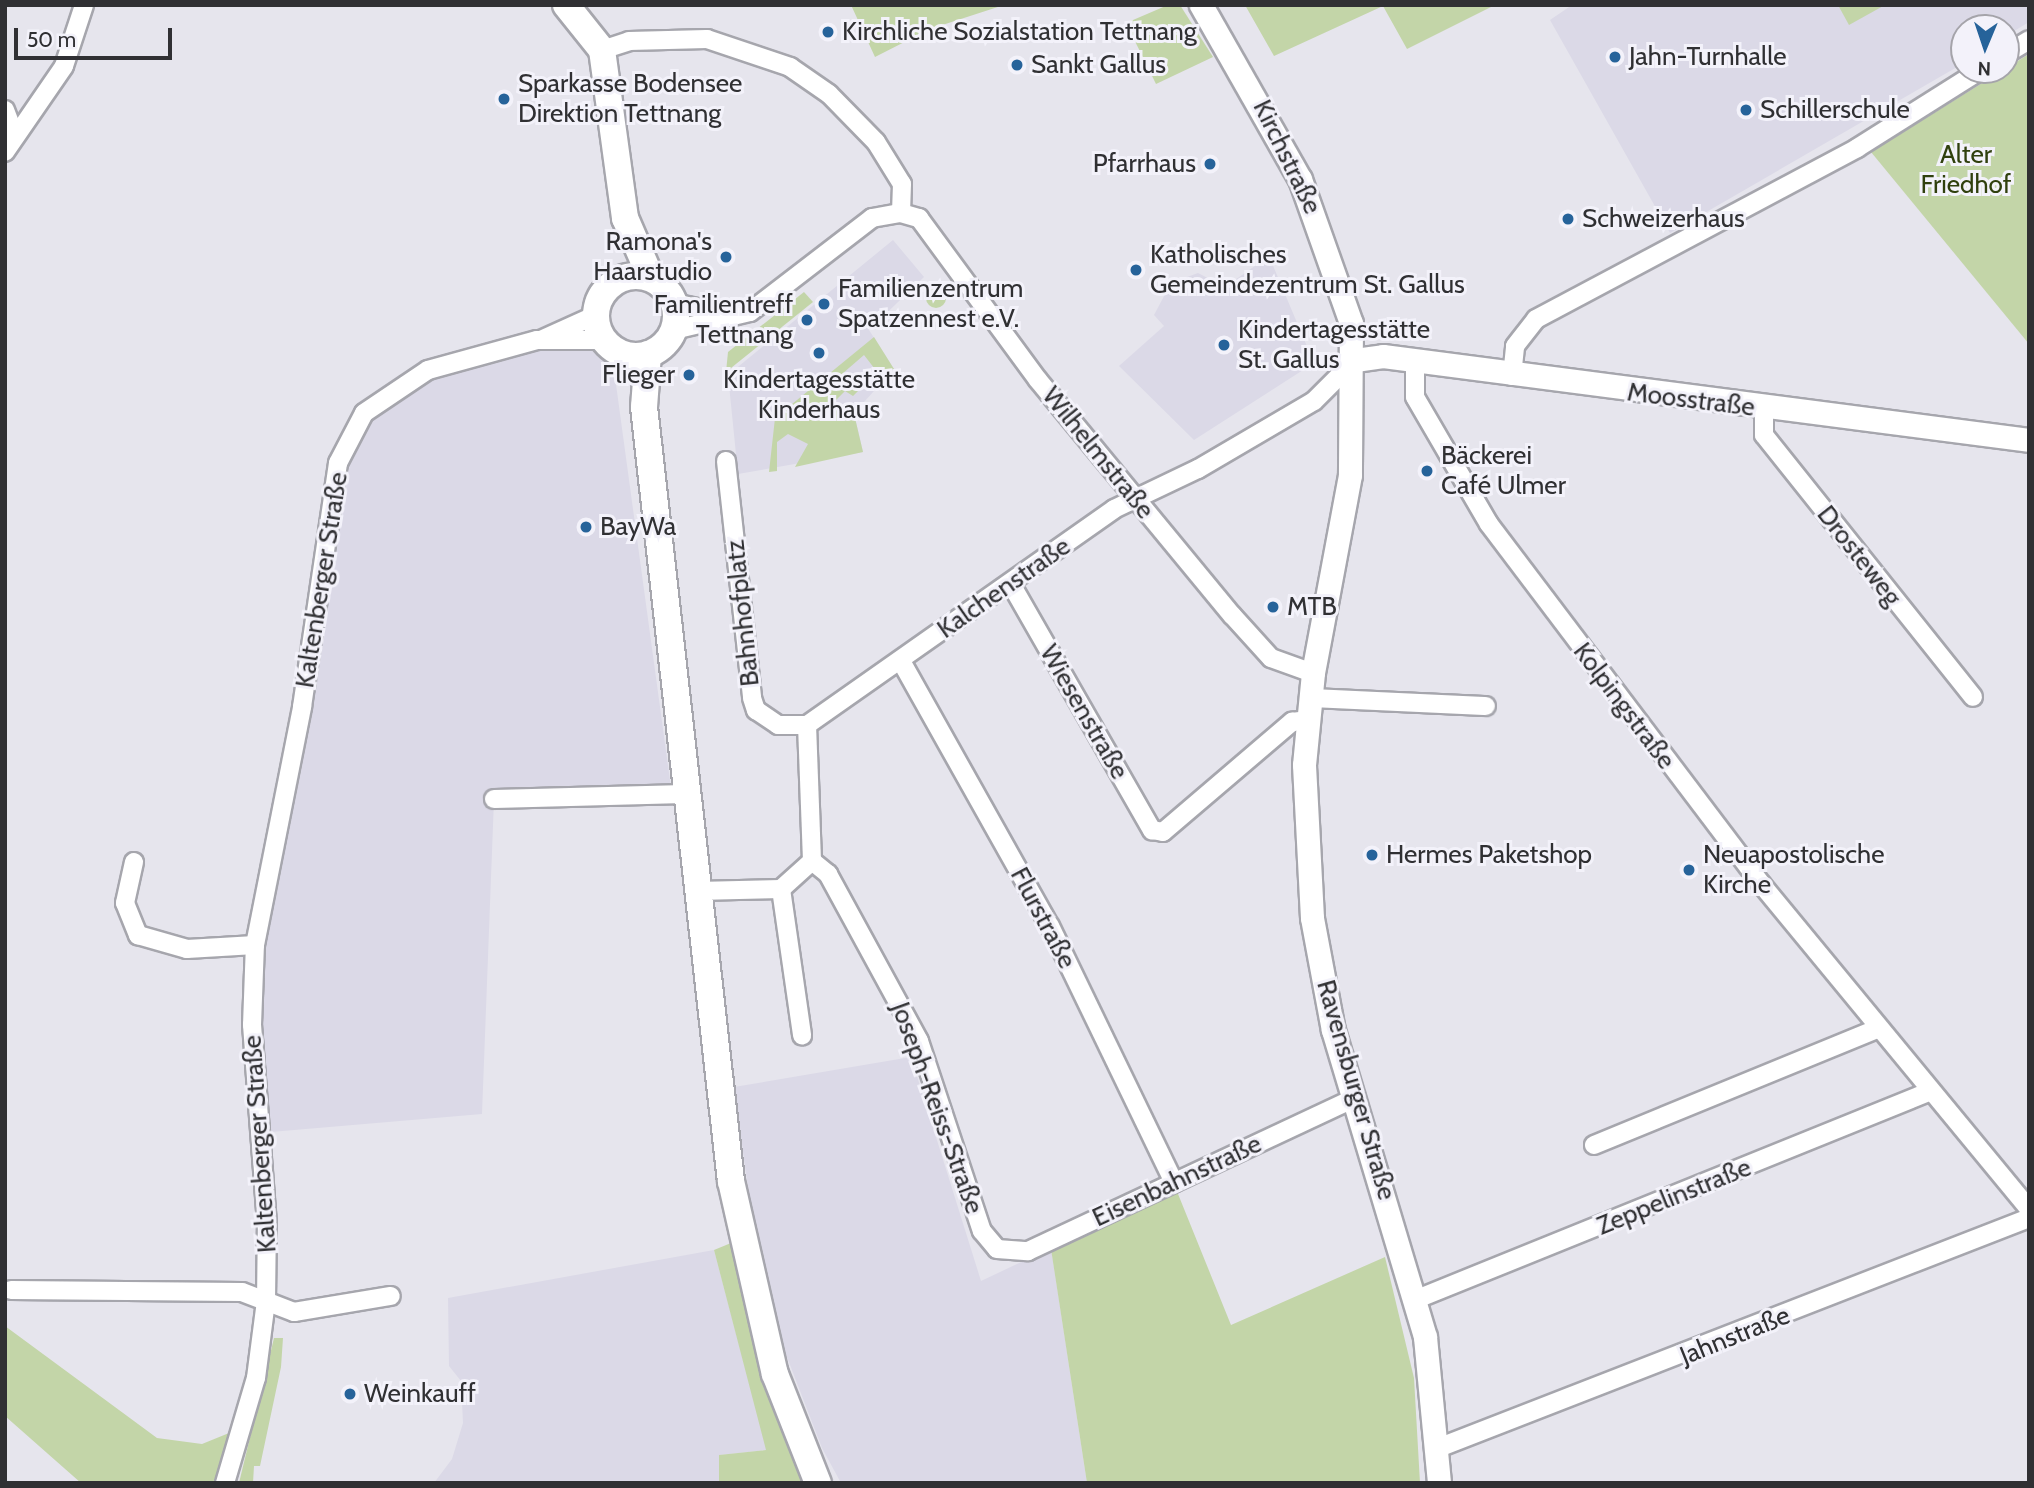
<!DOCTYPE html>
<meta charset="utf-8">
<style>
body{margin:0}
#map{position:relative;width:2034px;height:1488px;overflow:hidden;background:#e6e5ed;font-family:Cabin,sans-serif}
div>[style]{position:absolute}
.built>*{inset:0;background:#dbd9e7}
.green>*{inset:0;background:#c3d5a8}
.round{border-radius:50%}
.roads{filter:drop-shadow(2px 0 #a6a6ad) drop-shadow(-2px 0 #a6a6ad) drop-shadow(0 2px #a6a6ad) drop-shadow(0 -2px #a6a6ad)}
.minor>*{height:18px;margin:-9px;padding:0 9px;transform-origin:9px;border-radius:9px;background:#fff}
.tertiary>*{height:23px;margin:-11.5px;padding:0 11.5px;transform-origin:11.5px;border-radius:11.5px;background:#fff}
.secondary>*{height:26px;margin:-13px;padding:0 13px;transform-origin:13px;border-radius:13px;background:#fff}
.secondary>.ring{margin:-13px;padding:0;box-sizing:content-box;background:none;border:26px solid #fff;border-radius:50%}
.dots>*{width:19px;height:19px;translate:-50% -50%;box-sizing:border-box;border:4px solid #f3f2fa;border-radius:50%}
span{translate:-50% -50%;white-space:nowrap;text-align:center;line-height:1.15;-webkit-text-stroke:6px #f3f2fa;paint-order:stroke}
.poi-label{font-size:26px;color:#303033}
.left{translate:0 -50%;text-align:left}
.right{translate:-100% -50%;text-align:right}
.park-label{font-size:26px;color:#30400e}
.street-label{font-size:26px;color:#303033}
.frame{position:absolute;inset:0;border:7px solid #303033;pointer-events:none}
.north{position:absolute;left:1950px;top:14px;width:70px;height:70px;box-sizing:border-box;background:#f3f2fa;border:2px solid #a5a4aa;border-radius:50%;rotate:182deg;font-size:19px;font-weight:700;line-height:28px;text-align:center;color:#303033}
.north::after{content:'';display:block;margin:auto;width:24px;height:32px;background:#26639a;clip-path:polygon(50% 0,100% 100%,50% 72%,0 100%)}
.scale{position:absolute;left:14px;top:28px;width:158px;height:32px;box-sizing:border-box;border:4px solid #303033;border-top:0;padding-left:9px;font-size:21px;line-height:24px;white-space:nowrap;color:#303033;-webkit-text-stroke:5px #f3f2fa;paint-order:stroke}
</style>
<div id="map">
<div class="built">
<div style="clip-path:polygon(1572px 5px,2029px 5px,2029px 22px,2006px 36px,2006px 28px,1964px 28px,1964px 63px,1670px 233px,1550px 20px)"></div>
<div style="clip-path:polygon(893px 240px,924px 277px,869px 330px,894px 369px,854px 413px,863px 452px,738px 474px,728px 375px)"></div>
<div style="clip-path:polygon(1269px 256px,1314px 363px,1194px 440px,1119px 366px,1164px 326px,1154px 315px,1171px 283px,1198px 273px,1225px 287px)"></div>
<div style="clip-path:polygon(595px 340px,615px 377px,672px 795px,494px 799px,482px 1114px,259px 1133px,253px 973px,338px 463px,377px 400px,498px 347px)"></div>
<div style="clip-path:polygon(911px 1057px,981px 1281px,1051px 1248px,1087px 1483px,841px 1483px,822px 1448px,785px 1352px,756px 1245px,734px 1087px)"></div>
<div style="clip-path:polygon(714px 1250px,767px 1450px,720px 1455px,719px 1483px,434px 1483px,452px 1459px,463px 1423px,461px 1381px,449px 1366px,448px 1298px)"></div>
</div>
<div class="green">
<div style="clip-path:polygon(851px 5px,1004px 5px,930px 29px,875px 57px)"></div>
<div style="clip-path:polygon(1168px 5px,1180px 5px,1213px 57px,1156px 84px,1126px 23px)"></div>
<div style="clip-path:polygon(1245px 5px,1495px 5px,1407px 49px,1383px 6px,1274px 56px)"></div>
<div style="clip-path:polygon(1838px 5px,1885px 5px,1849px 25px)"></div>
<div style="clip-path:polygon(2029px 54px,2029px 344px,1871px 152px)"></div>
<div class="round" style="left:926px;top:288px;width:20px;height:20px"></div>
<div style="clip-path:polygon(804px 292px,813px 302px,726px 372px,728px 352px)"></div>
<div style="clip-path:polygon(874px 337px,894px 369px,878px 373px,864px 355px,842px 374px,859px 390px,853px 396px,845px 391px,834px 402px,847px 419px,855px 418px,863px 452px,795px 467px,808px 444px,788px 434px,777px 442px,777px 471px,769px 472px,775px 418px)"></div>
<div style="clip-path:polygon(1176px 1189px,1231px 1325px,1385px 1257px,1414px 1378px,1420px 1483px,1087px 1483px,1051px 1249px)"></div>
<div style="clip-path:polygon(731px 1243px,756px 1348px,802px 1483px,719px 1483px,719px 1455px,766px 1450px,714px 1250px)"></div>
<div style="clip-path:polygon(5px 1326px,157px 1438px,202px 1444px,234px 1431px,213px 1483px,81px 1483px,5px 1416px)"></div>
<div style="clip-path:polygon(274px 1338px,283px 1338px,281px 1367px,260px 1466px,254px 1466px,253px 1483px,239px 1483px)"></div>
</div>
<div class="roads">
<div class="minor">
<div style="left:602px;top:50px;width:28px;rotate:-18deg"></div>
<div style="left:629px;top:41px;width:78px;rotate:-1.5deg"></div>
<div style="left:707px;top:39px;width:88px;rotate:18.6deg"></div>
<div style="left:790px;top:67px;width:47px;rotate:34.7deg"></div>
<div style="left:829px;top:94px;width:67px;rotate:45.6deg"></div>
<div style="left:876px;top:142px;width:49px;rotate:58.2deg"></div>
<div style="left:902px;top:184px;width:29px;rotate:92deg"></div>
<div style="left:2006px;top:54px;width:27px;rotate:-31deg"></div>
<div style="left:5px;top:110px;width:28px;rotate:69deg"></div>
<div style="left:5px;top:152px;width:104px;rotate:-55.5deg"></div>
<div style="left:64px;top:66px;width:64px;rotate:-71.8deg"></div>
<div style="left:674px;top:303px;width:58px;rotate:11.9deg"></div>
<div style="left:674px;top:330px;width:78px;rotate:-13.3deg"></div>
<div style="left:750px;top:312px;width:154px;rotate:-37.6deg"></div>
<div style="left:872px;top:218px;width:29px;rotate:-10deg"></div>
<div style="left:901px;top:213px;width:19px;rotate:16deg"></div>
<div style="left:919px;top:218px;width:201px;rotate:53.7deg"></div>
<div style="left:1038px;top:380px;width:305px;rotate:50.5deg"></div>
<div style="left:1232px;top:615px;width:58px;rotate:47.8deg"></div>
<div style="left:1271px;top:658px;width:45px;rotate:19.7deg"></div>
<div style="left:543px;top:339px;width:58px;rotate:-24.4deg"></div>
<div style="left:1415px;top:360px;width:37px;rotate:90deg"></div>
<div style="left:1415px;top:397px;width:147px;rotate:59.8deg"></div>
<div style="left:1489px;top:524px;width:453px;rotate:52.9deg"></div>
<div style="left:1762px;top:885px;width:420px;rotate:50.5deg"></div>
<div style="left:1512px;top:376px;width:30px;rotate:-84deg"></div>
<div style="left:1515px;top:346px;width:34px;rotate:-52deg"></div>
<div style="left:1536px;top:319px;width:364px;rotate:-28deg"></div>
<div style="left:1857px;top:148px;width:146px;rotate:-32.2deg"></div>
<div style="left:1764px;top:409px;width:26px;rotate:90deg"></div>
<div style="left:1764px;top:435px;width:335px;rotate:51.4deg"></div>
<div style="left:726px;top:461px;width:238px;rotate:83.7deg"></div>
<div style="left:752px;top:698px;width:13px;rotate:72deg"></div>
<div style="left:756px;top:710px;width:27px;rotate:34deg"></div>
<div style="left:778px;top:725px;width:29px"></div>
<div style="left:807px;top:725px;width:375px;rotate:-35.1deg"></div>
<div style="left:1114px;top:509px;width:93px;rotate:-25.5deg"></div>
<div style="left:1198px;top:469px;width:134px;rotate:-30.4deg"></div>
<div style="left:1314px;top:401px;width:58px;rotate:-45deg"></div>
<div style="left:1011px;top:584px;width:284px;rotate:60.2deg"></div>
<div style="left:1152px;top:830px;width:11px;rotate:10deg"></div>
<div style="left:1163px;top:832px;width:170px;rotate:-40.5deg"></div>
<div style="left:1292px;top:722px;width:16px;rotate:-7deg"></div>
<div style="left:901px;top:661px;width:304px;rotate:60.7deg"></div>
<div style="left:1050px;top:926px;width:285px;rotate:64.2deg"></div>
<div style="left:1310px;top:698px;width:176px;rotate:2.6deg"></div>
<div style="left:494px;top:799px;width:191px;rotate:-1.5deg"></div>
<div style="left:812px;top:861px;width:21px;rotate:39deg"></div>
<div style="left:828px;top:874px;width:190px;rotate:61.4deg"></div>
<div style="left:919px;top:1041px;width:200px;rotate:71.7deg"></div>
<div style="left:982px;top:1231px;width:23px;rotate:50deg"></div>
<div style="left:997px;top:1249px;width:31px;rotate:4deg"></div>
<div style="left:1028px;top:1251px;width:361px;rotate:-25.1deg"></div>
<div style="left:134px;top:862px;width:42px;rotate:102.4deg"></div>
<div style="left:125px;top:903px;width:35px;rotate:68deg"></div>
<div style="left:138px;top:935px;width:51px;rotate:15.9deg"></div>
<div style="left:187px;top:949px;width:68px;rotate:-3.4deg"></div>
<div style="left:781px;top:889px;width:148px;rotate:81.8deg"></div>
<div style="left:697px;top:891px;width:84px;rotate:-1.4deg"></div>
<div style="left:781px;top:889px;width:42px;rotate:-42.1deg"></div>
<div style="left:812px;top:861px;width:136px;rotate:-92.1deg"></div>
<div style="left:1594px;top:1145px;width:308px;rotate:-22.3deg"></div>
<div style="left:11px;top:1290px;width:231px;rotate:0.5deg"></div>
<div style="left:242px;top:1292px;width:56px;rotate:21deg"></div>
<div style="left:294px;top:1312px;width:98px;rotate:-9.4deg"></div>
<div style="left:1417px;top:1299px;width:554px;rotate:-22.03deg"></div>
<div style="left:1438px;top:1448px;width:634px;rotate:-21.26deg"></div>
<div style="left:225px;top:1483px;width:109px;rotate:-73.6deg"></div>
<div style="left:256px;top:1378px;width:78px;rotate:-82.6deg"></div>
<div style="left:266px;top:1301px;width:77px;rotate:-89.3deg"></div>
<div style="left:267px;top:1224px;width:200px;rotate:-94.3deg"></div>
<div style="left:252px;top:1025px;width:80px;rotate:-87.9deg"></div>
<div style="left:255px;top:945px;width:243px;rotate:-78.8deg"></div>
<div style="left:302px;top:707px;width:247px;rotate:-81.6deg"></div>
<div style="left:338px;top:463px;width:56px;rotate:-62.5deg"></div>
<div style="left:364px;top:413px;width:77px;rotate:-33.9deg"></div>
<div style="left:428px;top:370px;width:113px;rotate:-15.4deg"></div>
<div style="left:537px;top:340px;width:67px"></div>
</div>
<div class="tertiary">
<div style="left:1201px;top:5px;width:200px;rotate:60.4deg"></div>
<div style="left:1300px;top:179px;width:153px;rotate:70.5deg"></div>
<div style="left:1351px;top:323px;width:152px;rotate:90.4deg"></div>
<div style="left:1350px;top:475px;width:201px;rotate:100.6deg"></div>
<div style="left:1313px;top:673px;width:92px;rotate:95.6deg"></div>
<div style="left:1304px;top:765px;width:153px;rotate:87deg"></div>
<div style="left:1312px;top:918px;width:114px;rotate:79.4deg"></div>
<div style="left:1333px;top:1030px;width:320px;rotate:73.3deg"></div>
<div style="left:1425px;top:1337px;width:147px;rotate:84.5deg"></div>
<div style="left:1355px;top:360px;width:28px;rotate:-8deg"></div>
<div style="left:1383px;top:356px;width:651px;rotate:7.41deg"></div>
</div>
<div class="secondary">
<div style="left:566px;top:5px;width:58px;rotate:51.3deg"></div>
<div style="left:602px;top:50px;width:170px;rotate:82.2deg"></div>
<div style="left:625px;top:218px;width:65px;rotate:66.6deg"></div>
<div class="ring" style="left:596px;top:276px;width:54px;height:54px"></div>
<div style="left:648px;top:354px;width:53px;rotate:94.3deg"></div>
<div style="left:644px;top:407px;width:779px;rotate:83.59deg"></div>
<div style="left:731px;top:1181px;width:198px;rotate:77.2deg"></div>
<div style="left:775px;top:1374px;width:117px;rotate:68.5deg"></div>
</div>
</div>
<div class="dots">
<div style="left:828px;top:32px;background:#26639a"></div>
<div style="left:1615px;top:57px;background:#26639a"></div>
<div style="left:1017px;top:65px;background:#26639a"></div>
<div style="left:504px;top:99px;background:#26639a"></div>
<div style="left:1746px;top:110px;background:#26639a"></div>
<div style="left:1210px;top:164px;background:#26639a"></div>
<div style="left:1568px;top:219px;background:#26639a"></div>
<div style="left:726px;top:257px;background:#26639a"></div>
<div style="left:1136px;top:270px;background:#26639a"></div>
<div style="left:824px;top:304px;background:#26639a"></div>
<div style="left:807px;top:320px;background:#26639a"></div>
<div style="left:1224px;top:345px;background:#26639a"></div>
<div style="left:819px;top:353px;background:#26639a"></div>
<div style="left:689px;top:375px;background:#26639a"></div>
<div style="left:1427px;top:471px;background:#26639a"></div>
<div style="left:586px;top:527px;background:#26639a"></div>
<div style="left:1273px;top:607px;background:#26639a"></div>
<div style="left:1372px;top:855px;background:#26639a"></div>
<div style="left:1689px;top:870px;background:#26639a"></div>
<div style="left:350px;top:1394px;background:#26639a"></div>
</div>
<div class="poi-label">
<span class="left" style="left:842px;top:32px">Kirchliche Sozialstation Tettnang</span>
<span class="left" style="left:1629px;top:57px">Jahn-Turnhalle</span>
<span class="left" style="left:1031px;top:65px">Sankt Gallus</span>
<span class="left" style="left:518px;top:99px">Sparkasse Bodensee<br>Direktion Tettnang</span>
<span class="left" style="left:1760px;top:110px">Schillerschule</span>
<span class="right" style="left:1196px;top:164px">Pfarrhaus</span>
<span class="left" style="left:1582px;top:219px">Schweizerhaus</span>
<span class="right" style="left:712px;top:257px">Ramona's<br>Haarstudio</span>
<span class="left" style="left:1150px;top:270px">Katholisches<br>Gemeindezentrum St. Gallus</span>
<span class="left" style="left:838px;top:304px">Familienzentrum<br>Spatzennest e.V.</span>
<span class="right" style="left:793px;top:320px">Familientreff<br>Tettnang</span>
<span class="left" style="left:1238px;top:345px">Kindertagesstätte<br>St. Gallus</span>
<span class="right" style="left:675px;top:375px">Flieger</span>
<span style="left:819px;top:395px">Kindertagesstätte<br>Kinderhaus</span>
<span class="left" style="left:1441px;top:471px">Bäckerei<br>Café Ulmer</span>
<span class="left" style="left:600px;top:527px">BayWa</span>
<span class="left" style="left:1287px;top:607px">MTB</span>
<span class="left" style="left:1386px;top:855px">Hermes Paketshop</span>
<span class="left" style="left:1703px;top:870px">Neuapostolische<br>Kirche</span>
<span class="left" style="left:364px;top:1394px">Weinkauff</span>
</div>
<div class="park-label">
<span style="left:1966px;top:170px">Alter<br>Friedhof</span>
</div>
<div class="street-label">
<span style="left:1287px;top:157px;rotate:64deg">Kirchstraße</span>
<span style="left:1691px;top:400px;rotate:7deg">Moosstraße</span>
<span style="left:1098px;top:453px;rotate:51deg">Wilhelmstraße</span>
<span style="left:1859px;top:556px;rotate:52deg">Drosteweg</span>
<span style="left:322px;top:580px;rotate:-81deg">Kaltenberger Straße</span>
<span style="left:1004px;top:588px;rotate:-35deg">Kalchenstraße</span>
<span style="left:743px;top:613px;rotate:-96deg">Bahnhofplatz</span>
<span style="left:1624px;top:706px;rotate:53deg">Kolpingstraße</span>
<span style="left:1084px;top:712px;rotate:60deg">Wiesenstraße</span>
<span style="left:1043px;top:918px;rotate:62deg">Flurstraße</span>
<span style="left:1356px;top:1090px;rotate:74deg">Ravensburger Straße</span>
<span style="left:937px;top:1108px;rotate:70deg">Joseph-Reiss-Straße</span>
<span style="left:260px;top:1144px;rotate:-94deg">Kaltenberger Straße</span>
<span style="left:1177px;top:1181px;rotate:-25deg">Eisenbahnstraße</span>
<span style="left:1674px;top:1197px;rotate:-22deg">Zeppelinstraße</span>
<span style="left:1735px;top:1336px;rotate:-22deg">Jahnstraße</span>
</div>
<div class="frame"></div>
<div class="north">N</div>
<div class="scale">50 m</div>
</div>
